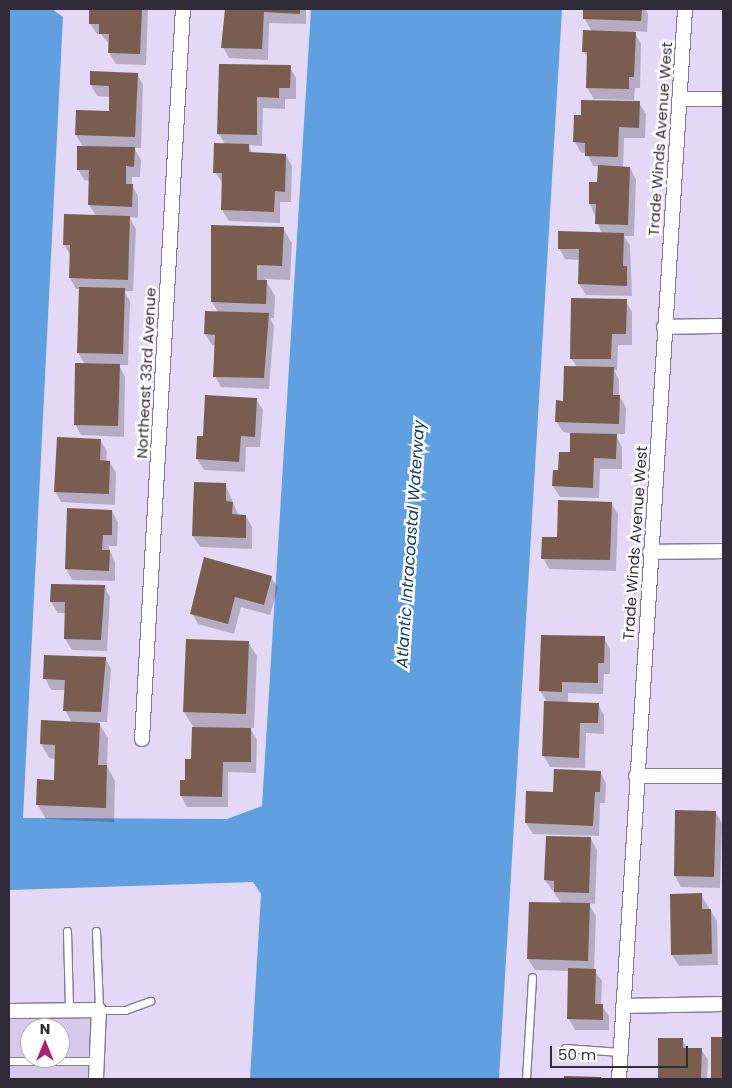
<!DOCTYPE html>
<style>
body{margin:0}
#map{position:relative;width:732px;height:1088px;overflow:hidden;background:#e3d8f6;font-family:Poppins,sans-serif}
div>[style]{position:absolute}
.built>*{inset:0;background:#d7c9ec}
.water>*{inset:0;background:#61a0e0}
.shadow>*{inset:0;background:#0003}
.building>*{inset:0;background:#795e50}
.roads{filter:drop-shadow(1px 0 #857a95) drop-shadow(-1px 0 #857a95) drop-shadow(0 1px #857a95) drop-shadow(0 -1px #857a95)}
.lane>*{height:7px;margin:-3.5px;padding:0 3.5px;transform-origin:3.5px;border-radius:3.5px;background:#fff}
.street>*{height:14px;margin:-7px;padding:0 7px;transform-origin:7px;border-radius:7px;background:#fff}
span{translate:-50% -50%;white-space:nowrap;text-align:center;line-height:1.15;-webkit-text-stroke:5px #fff;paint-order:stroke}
.street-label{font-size:15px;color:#302c37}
.water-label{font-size:16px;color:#113f68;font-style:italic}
.frame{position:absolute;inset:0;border:10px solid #302c37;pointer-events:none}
.north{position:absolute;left:20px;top:1018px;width:50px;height:50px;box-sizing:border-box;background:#fff;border:1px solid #acabaf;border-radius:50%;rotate:0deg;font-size:14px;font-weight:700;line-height:20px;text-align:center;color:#302c37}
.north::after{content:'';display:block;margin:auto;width:18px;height:22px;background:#a92570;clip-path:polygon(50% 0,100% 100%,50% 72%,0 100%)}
.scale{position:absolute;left:550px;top:1046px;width:138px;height:22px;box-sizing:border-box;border:2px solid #302c37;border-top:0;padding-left:6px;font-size:15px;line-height:18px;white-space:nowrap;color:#302c37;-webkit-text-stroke:4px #fff;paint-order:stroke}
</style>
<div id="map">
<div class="built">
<div style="clip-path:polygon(evenodd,9px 1015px,99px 1018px,96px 1079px,9px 1079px,9px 1015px,30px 1028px,60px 1028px,60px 1058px,30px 1058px,30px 1028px)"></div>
</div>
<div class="water">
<div style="clip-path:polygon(9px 9px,52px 9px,63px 17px,23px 818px,227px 819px,262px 806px,311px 9px,562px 9px,499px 1079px,250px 1079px,261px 894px,253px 882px,9px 890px)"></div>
</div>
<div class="shadow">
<div style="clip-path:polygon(91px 9px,148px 9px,146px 65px,116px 64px,109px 53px,110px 45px,101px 34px,97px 34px,90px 23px)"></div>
<div style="clip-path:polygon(225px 9px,306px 9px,306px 24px,269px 23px,268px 60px,229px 58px,223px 47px)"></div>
<div style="clip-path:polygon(585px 9px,645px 9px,648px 14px,647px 32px,634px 31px,641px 44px,640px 88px,635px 88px,634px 100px,594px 99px,587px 88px,588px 59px,584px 52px,592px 32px,584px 18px)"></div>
<div style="clip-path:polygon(220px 65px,290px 67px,296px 78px,296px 99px,285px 99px,285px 109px,263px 108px,262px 146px,248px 145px,253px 154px,286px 155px,292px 166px,291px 202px,280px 202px,280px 223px,229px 221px,222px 210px,223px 184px,215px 172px,225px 144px,219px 134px)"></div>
<div style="clip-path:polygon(91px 72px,137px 74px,143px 85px,141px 148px,134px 148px,141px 160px,140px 177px,132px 177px,132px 185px,138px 196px,138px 218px,129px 217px,136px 229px,133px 291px,124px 291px,130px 301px,128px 365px,119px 365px,125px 377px,124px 437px,81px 435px,75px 424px,85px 365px,78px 352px,80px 289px,76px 289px,70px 278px,70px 255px,64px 244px,96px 216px,89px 205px,90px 181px,84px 180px,78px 169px,83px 147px,76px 135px,110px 112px,110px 97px,97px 96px,91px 85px)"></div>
<div style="clip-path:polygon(639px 103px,646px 114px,645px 138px,624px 138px,623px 168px,630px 168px,636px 179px,634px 236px,624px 236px,630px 245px,632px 296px,586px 295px,579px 284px,580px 260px,565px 259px,559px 248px,602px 234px,590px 204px,599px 184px,599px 167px,593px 166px,587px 153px,581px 153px,575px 142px)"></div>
<div style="clip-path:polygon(283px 228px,292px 243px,290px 280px,265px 279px,275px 296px,274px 318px,270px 318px,274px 326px,269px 389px,221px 387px,215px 376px,216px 345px,212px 345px,205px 334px,218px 312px,212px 302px)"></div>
<div style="clip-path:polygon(626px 301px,632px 312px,632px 345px,618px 345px,617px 370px,614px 370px,619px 380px,619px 396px,626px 407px,625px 434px,615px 434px,622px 447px,622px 469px,600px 469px,599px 498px,560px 497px,553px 486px,571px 453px,571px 433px,563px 432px,556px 421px,577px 367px,571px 358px)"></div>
<div style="clip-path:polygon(256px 399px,263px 410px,260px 447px,246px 447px,245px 472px,204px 470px,197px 459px)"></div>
<div style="clip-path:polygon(100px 440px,107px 451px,106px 462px,110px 462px,116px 473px,115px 505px,61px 502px,55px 491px)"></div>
<div style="clip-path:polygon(225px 484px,239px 516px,246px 516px,252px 527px,252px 549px,200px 547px,193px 536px)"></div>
<div style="clip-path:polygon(611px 503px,618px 514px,616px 571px,549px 569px,543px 558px,558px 539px)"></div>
<div style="clip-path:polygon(112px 511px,118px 522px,117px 546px,108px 546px,115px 562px,115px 581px,72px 580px,66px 569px)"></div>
<div style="clip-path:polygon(271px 577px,278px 588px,270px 615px,241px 607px,234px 634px,198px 624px,192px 613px)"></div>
<div style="clip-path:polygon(104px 586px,110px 597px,107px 651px,72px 650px,65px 639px,66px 613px,58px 613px,51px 602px)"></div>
<div style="clip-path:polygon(604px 638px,610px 649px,610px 674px,604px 674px,603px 694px,568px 693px,568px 703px,598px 704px,604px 715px,604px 734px,586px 733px,585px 768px,550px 767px,544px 756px,547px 702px,540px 691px)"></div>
<div style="clip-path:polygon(248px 642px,257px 656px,254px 728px,250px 728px,257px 740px,256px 773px,228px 772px,228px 807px,187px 807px,181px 796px,192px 760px,194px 728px,184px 712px)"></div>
<div style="clip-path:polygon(105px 658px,111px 669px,107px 722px,98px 722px,108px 738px,107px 766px,115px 781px,114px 822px,46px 819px,37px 804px,55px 782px,56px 759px,49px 758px,41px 744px,72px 723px,65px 710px,66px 690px,51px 690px,45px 678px)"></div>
<div style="clip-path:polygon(600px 772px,606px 783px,605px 803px,600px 803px,599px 836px,533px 834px,526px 823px,554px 794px)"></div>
<div style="clip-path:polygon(715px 812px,722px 823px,720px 888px,681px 887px,675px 876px)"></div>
<div style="clip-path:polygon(547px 837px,591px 839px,597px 850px,595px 904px,588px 903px,596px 916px,594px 970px,602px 981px,601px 1005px,609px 1016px,609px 1030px,575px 1030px,569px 1019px,570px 971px,535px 970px,528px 959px,562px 904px,545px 880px)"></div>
<div style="clip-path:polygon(701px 895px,717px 921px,718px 965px,679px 966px,672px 955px)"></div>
<div style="clip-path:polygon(713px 1038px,723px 1038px,723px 1079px,713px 1079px)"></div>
<div style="clip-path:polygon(660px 1039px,682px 1040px,688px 1049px,701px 1049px,708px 1060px,707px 1079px,659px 1079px)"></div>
</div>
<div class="building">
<div style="clip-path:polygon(89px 9px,142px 9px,140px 54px,108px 53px,109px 34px,99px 34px,99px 24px,89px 24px)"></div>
<div style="clip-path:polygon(225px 9px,300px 9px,300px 14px,264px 12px,262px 49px,221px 48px)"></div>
<div style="clip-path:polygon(583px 9px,642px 9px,641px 21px,583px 19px)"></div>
<div style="clip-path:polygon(583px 30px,636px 32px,634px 77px,629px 77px,629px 89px,586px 88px,587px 52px,582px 52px)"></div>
<div style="clip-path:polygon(219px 64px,291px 65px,290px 88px,279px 88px,279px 98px,257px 97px,257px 135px,217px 134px)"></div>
<div style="clip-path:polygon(90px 71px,138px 73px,135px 137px,75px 135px,76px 110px,109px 111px,109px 86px,90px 85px)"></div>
<div style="clip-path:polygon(581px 100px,640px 101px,639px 128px,619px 127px,618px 157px,585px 156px,585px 143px,573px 142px,574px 115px,581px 115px)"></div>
<div style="clip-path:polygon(214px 143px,249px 144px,249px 152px,286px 154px,285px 192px,275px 191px,274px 212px,221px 210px,222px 173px,213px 173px)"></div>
<div style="clip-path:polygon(77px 146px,135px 147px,134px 167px,126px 166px,126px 184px,133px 184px,132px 207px,88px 205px,89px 170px,77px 170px)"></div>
<div style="clip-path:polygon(598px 165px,630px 167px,628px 225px,595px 224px,596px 204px,589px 204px,589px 182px,597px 182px)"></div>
<div style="clip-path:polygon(64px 214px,130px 216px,128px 280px,69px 278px,70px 245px,63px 245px)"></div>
<div style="clip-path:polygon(211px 225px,284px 227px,282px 266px,257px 265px,257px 280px,267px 280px,266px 304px,211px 302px)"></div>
<div style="clip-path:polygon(558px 231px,624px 233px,623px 266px,627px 266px,627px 286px,578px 284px,579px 249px,558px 249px)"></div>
<div style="clip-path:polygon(79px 287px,125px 288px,123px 354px,77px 353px)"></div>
<div style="clip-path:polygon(571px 298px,627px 299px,626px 334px,612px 334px,611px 359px,570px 359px)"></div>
<div style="clip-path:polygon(205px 311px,269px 313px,264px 378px,213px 377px,215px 335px,204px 334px)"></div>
<div style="clip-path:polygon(75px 363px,120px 364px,118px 426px,74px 425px)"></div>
<div style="clip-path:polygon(564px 366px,614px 367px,613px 395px,620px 395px,619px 424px,555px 422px,556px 400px,563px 401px)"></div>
<div style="clip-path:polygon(205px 395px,257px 398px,255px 437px,241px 436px,239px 462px,196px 459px,197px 436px,203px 436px)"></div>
<div style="clip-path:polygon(570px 433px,617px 434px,616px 459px,594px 458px,593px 488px,552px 486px,553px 470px,558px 470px,559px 452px,570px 452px)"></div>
<div style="clip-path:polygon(57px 437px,101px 439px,100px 460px,110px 461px,109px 494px,54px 492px)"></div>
<div style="clip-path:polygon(194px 482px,226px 483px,226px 501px,233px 502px,232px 514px,246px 515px,246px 538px,192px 536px)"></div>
<div style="clip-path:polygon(558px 500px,612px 502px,610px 560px,541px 559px,542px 537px,557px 537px)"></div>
<div style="clip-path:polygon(67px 508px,112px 510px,112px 535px,103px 535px,102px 550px,110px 550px,109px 571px,65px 569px)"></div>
<div style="clip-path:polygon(204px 557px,272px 576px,264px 605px,235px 597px,228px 624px,190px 614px)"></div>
<div style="clip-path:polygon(51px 584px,105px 585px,101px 640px,64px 639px,65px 602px,50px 602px)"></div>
<div style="clip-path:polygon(541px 635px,605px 636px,604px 663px,598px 663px,598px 683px,562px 682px,562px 692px,539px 691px)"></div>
<div style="clip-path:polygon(186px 639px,249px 641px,246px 714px,183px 712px)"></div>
<div style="clip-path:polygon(44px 655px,106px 657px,101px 712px,63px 711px,65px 680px,43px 679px)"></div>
<div style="clip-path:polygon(544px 701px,599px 703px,598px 723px,580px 723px,579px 758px,542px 756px)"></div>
<div style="clip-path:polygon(41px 720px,100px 723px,98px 765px,107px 765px,106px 808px,36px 805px,37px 779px,54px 780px,55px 745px,40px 744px)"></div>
<div style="clip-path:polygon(192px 727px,251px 728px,251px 762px,223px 762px,222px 797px,180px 796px,180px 780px,185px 780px,185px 759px,191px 759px)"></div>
<div style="clip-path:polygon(554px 769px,601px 771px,600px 792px,595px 792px,593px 826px,525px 823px,526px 791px,553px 792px)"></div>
<div style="clip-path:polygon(675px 810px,716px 811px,714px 877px,674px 876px)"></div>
<div style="clip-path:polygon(546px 836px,591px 837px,589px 893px,554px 892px,554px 881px,544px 880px)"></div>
<div style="clip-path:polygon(702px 893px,702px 909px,711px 909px,712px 954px,671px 955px,670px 894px)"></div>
<div style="clip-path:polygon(529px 902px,590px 903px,588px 961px,527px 959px)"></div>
<div style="clip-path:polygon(568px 968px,596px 969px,595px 1004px,603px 1004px,603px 1020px,567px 1019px)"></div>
<div style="clip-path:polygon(711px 1037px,723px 1037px,723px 1079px,711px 1079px)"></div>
<div style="clip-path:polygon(658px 1038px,683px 1038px,683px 1048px,702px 1048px,701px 1079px,658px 1079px)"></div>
<div style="clip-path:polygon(564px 1076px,601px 1077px,601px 1079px,564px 1079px)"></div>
</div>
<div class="roads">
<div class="lane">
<div style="left:67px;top:931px;width:79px;rotate:88.5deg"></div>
<div style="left:96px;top:931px;width:79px;rotate:87.8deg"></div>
<div style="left:99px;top:1010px;width:26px"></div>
<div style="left:125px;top:1010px;width:27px;rotate:-20deg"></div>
<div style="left:565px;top:1048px;width:55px;rotate:4.2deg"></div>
<div style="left:9px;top:1061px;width:88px"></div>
<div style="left:526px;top:1079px;width:102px;rotate:-86.6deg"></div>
</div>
<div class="street">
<div style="left:679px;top:99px;width:44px"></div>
<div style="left:664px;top:327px;width:59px;rotate:-1deg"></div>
<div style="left:650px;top:552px;width:73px;rotate:-0.8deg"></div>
<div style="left:142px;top:739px;width:731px;rotate:-86.79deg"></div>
<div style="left:636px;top:776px;width:87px"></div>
<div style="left:623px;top:1006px;width:100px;rotate:-1.1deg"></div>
<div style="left:9px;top:1011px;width:90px;rotate:-0.6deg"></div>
<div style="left:99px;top:1010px;width:69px;rotate:92.5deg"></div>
<div style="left:619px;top:1079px;width:1072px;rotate:-86.47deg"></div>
</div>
</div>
<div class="street-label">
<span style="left:660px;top:139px;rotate:-86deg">Trade Winds Avenue West</span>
<span style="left:146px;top:373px;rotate:-87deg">Northeast 33rd Avenue</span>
<span style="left:635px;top:543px;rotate:-86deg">Trade Winds Avenue West</span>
</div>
<div class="water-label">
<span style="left:411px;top:544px;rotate:-86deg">Atlantic Intracoastal Waterway</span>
</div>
<div class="frame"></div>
<div class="north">N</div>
<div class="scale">50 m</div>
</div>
